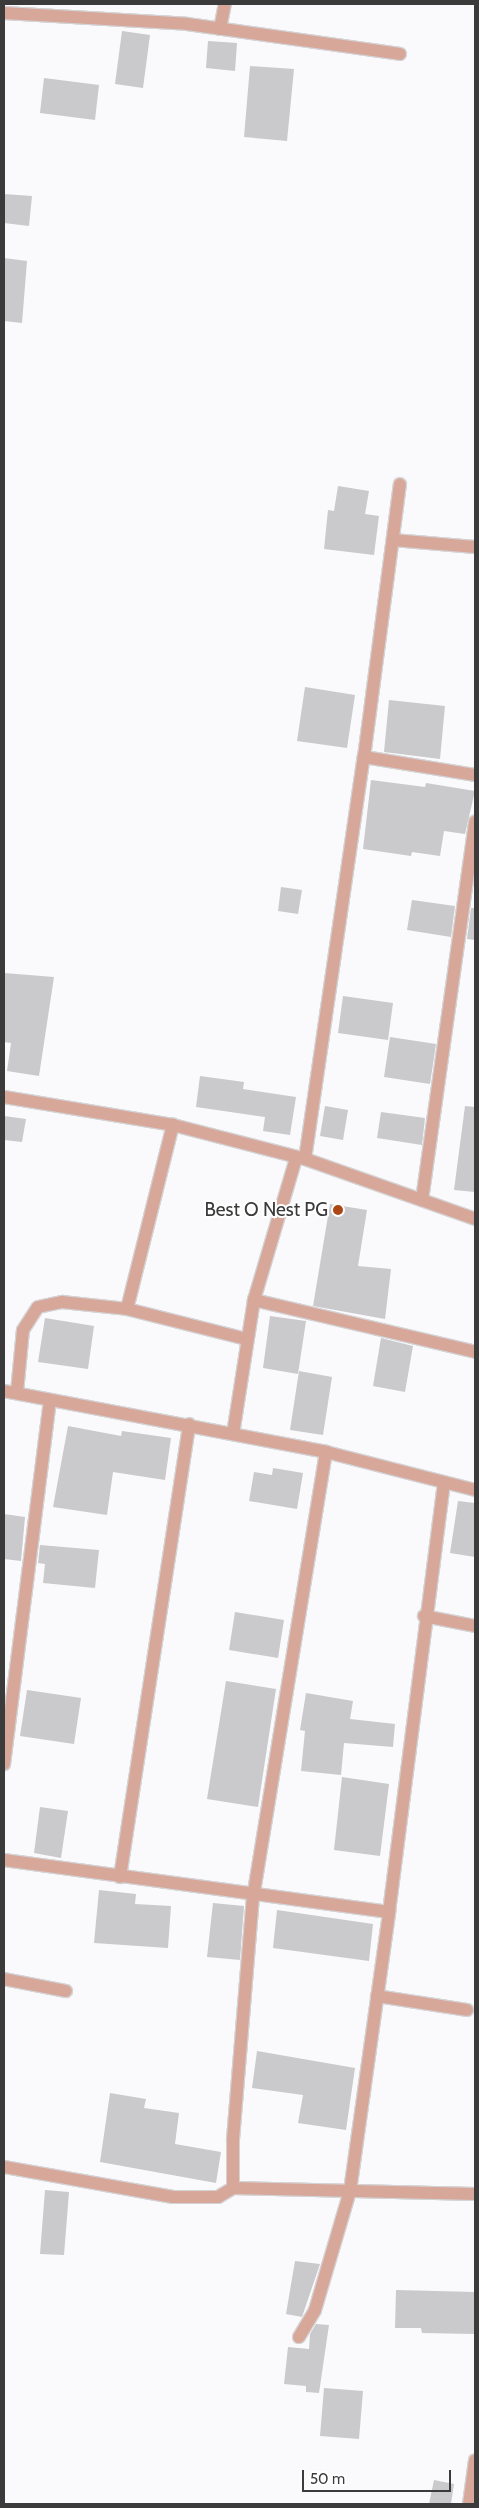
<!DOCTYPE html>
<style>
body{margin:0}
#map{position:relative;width:479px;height:2508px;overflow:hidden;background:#fafafd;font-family:Cabin,sans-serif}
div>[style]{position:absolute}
.building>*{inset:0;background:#cacacd}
.roads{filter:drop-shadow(1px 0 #d4d4d6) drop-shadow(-1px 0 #d4d4d6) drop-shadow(0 1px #d4d4d6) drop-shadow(0 -1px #d4d4d6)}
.minor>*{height:12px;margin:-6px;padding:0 6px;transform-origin:6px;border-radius:6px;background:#d7a79a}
.dots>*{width:14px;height:14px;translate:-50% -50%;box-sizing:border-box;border:2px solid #fff;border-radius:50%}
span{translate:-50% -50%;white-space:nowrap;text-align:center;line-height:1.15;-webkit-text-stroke:4px #fff;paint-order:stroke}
.poi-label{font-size:19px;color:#3b3b3c}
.right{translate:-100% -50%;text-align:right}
.frame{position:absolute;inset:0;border:5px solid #3b3b3c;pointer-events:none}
.scale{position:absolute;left:302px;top:2470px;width:149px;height:22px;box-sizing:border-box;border:2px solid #3b3b3c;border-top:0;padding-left:6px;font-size:15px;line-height:18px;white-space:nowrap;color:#3b3b3c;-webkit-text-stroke:4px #fff;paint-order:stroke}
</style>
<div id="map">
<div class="building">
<div style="clip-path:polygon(122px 31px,150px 35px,143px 88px,115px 84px)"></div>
<div style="clip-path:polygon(208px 41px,237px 43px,235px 71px,206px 68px)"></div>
<div style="clip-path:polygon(250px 66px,294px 69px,287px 141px,244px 137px)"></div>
<div style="clip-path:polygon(44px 78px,99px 85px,95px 120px,40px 113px)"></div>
<div style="clip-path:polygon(4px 194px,32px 196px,29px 226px,4px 223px)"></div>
<div style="clip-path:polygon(4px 258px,27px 261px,22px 323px,4px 321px)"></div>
<div style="clip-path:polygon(338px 486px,369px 491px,365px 514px,379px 516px,374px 555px,324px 549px,328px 510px,334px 511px)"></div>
<div style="clip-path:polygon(305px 687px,355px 695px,347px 748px,297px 741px)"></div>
<div style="clip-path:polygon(389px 700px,445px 706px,440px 759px,384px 752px)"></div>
<div style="clip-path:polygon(371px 780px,425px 787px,426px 783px,475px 791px,465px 834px,444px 831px,440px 856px,412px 852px,411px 856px,363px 849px)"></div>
<div style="clip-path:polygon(281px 887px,302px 890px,298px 914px,278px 911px)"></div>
<div style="clip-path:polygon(412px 900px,455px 906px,451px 937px,407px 930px)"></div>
<div style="clip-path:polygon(471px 908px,475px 908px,475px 940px,467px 939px)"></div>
<div style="clip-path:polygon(4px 973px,54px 977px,39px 1076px,7px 1071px,11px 1043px,4px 1042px)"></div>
<div style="clip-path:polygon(343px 996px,393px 1003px,388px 1040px,338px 1033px)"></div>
<div style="clip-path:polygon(390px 1037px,436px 1044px,430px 1084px,384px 1077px)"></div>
<div style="clip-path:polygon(200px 1076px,244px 1082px,243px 1089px,296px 1097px,290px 1135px,263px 1131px,265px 1117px,196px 1107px)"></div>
<div style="clip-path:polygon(325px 1106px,348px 1110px,343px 1140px,320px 1136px)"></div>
<div style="clip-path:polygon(465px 1106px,475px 1107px,475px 1192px,454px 1190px)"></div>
<div style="clip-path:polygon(381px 1112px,425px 1118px,422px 1145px,377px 1138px)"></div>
<div style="clip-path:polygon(4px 1116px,26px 1119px,22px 1142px,4px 1140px)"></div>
<div style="clip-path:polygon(330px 1204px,367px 1210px,358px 1266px,391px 1269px,385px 1319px,313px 1306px)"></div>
<div style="clip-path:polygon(270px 1316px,306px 1321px,298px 1374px,263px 1368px)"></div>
<div style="clip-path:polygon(45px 1318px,94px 1326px,88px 1369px,38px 1362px)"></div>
<div style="clip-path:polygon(381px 1338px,413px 1346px,405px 1392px,373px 1386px)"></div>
<div style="clip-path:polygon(299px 1371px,332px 1377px,323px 1435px,290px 1430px)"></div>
<div style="clip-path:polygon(68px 1426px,121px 1436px,122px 1431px,171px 1438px,165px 1480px,113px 1472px,107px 1515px,53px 1507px)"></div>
<div style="clip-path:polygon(273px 1468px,303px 1473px,297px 1509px,249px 1501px,254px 1472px,272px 1475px)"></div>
<div style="clip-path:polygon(458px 1501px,475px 1503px,475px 1557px,450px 1553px)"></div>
<div style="clip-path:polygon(4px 1514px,25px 1517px,21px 1561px,4px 1559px)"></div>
<div style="clip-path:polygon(40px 1545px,99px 1550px,95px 1588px,43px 1583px,45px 1564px,38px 1563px)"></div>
<div style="clip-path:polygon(235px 1612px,284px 1620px,278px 1658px,229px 1650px)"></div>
<div style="clip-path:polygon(226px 1681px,276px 1689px,258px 1807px,207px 1799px)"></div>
<div style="clip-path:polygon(27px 1690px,81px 1698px,74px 1744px,20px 1736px)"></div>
<div style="clip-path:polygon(306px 1693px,353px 1701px,350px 1719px,395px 1724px,393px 1747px,344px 1743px,341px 1775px,301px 1771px,305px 1731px,300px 1730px)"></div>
<div style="clip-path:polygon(342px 1777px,389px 1784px,380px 1856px,334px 1850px)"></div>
<div style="clip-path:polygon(40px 1807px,68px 1811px,61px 1858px,34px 1853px)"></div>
<div style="clip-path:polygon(99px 1890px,136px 1894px,135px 1904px,171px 1906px,168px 1948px,94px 1943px)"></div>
<div style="clip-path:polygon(213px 1903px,244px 1906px,240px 1960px,207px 1957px)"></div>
<div style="clip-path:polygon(277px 1910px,373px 1924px,369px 1961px,273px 1948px)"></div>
<div style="clip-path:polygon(257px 2051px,355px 2068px,346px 2130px,298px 2123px,303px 2095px,252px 2088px)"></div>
<div style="clip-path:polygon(110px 2093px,146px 2099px,144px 2108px,179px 2113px,175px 2144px,221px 2152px,216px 2183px,100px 2162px)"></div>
<div style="clip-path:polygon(45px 2190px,69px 2192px,64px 2255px,40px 2254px)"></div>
<div style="clip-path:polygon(295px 2261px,320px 2264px,302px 2317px,286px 2314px)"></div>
<div style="clip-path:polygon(396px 2290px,475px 2292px,475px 2334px,422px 2333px,421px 2328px,395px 2328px)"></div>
<div style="clip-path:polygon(316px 2324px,329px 2325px,319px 2393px,306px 2392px,306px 2386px,284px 2384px,288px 2347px,309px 2349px,310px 2334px)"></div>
<div style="clip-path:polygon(324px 2388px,363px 2391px,359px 2439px,320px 2436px)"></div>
<div style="clip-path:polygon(434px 2480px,454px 2484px,451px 2504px,429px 2504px)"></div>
</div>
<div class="roads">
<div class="minor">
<div style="left:4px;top:13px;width:183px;rotate:3.4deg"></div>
<div style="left:187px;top:24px;width:215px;rotate:8deg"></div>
<div style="left:220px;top:29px;width:25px;rotate:-79deg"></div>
<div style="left:393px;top:540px;width:82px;rotate:4.9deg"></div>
<div style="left:364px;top:757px;width:112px;rotate:9.2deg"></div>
<div style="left:4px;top:1097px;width:171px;rotate:9.4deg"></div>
<div style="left:173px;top:1125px;width:136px;rotate:14.4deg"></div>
<div style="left:305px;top:1159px;width:180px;rotate:19.4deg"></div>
<div style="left:305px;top:1159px;width:406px;rotate:-81.7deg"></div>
<div style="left:364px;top:757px;width:275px;rotate:-82.5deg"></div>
<div style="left:422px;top:1200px;width:382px;rotate:-82deg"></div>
<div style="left:254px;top:1300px;width:227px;rotate:13.2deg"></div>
<div style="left:127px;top:1309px;width:190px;rotate:-76deg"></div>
<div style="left:4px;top:1391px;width:328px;rotate:10.7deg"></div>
<div style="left:326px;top:1452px;width:450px;rotate:99.3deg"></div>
<div style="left:253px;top:1896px;width:246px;rotate:94.7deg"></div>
<div style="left:233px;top:2141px;width:47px;rotate:90deg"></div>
<div style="left:233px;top:2188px;width:17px;rotate:149deg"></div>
<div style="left:218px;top:2197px;width:45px;rotate:180deg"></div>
<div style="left:173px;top:2197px;width:172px;rotate:-169.9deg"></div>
<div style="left:17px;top:1392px;width:62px;rotate:-84.5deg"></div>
<div style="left:23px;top:1330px;width:27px;rotate:-57deg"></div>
<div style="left:38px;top:1307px;width:25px;rotate:-12deg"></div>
<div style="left:62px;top:1302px;width:65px;rotate:6.1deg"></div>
<div style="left:127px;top:1309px;width:123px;rotate:14.1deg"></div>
<div style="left:233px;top:1434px;width:136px;rotate:-81.1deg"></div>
<div style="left:254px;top:1300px;width:148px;rotate:-73.5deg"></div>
<div style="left:326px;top:1452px;width:154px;rotate:14.3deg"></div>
<div style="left:424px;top:1616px;width:52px;rotate:11.1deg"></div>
<div style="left:4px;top:1764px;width:367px;rotate:-82.8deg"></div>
<div style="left:4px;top:1860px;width:388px;rotate:7.7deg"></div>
<div style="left:120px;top:1877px;width:458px;rotate:-81.3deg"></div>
<div style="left:4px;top:1979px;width:63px;rotate:11deg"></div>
<div style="left:377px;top:1996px;width:91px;rotate:8.8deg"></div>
<div style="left:233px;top:2188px;width:242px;rotate:1.4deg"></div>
<div style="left:299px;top:2337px;width:31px;rotate:-59deg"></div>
<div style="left:315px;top:2310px;width:124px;rotate:-73.6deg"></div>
<div style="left:350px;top:2191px;width:282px;rotate:-82deg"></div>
<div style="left:389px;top:1912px;width:433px;rotate:-82.7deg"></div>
<div style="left:469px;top:2504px;width:44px;rotate:-82.2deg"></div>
</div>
</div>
<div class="dots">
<div style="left:338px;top:1210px;background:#ab4717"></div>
</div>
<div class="poi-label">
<span class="right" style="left:328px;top:1210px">Best O Nest PG</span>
</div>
<div class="frame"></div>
<div class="scale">50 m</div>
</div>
